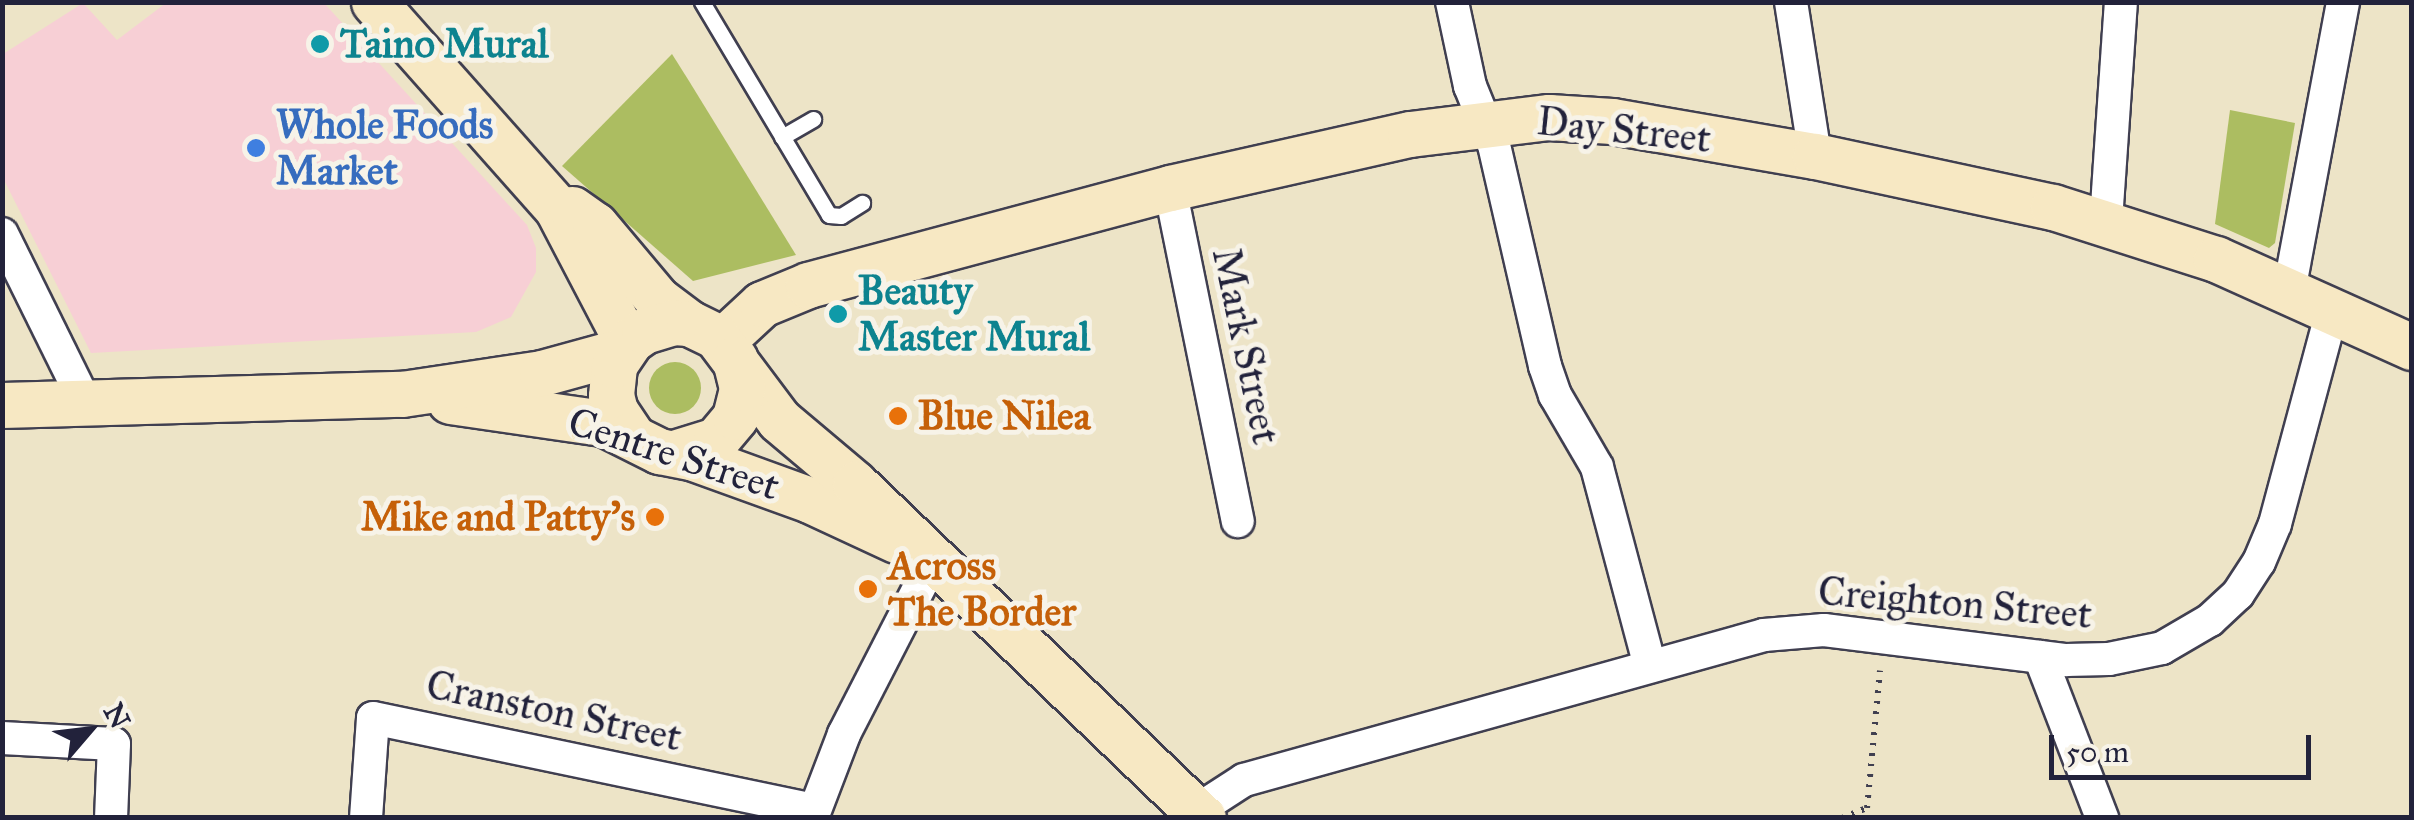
<!DOCTYPE html>
<style>
body{margin:0}
#map{position:relative;width:2414px;height:820px;overflow:hidden;background:#ede4c7;font-family:"IM FELL Great Primer",serif}
div>[style]{position:absolute}
.built>*{inset:0;background:#f7cfd5}
.green>*{inset:0;background:#acbd61}
.round{border-radius:50%}
.path>*{height:6px;margin-top:-3px;transform-origin:0;background:repeating-linear-gradient(90deg,#403f50 0 2.5px,transparent 0 10.5px)}
.roads{filter:drop-shadow(2px 0 #403f50) drop-shadow(-2px 0 #403f50) drop-shadow(0 2px #403f50) drop-shadow(0 -2px #403f50)}
.lane>*{height:15px;margin:-7.5px;padding:0 7.5px;transform-origin:7.5px;border-radius:7.5px;background:#fff}
.street>*{height:32px;margin:-16px;padding:0 16px;transform-origin:16px;border-radius:16px;background:#fff}
.secondary>*{height:45px;margin:-22.5px;padding:0 22.5px;transform-origin:22.5px;border-radius:22.5px;background:#f7e8c3}
.dots>*{width:28px;height:28px;translate:-50% -50%;box-sizing:border-box;border:5px solid #f7f3e8;border-radius:50%}
span{translate:-50% -50%;white-space:nowrap;text-align:center;line-height:1.15;-webkit-text-stroke:10px #f7f3e8;paint-order:stroke}
.culture-label{font-size:40px;color:#0d838f;font-weight:700}
.left{translate:0 -50%;text-align:left}
.shop-label{font-size:40px;color:#366cbe;font-weight:700}
.street-label{font-size:40px;color:#22223b}
.food-label{font-size:40px;color:#c56008;font-weight:700}
.right{translate:-100% -50%;text-align:right}
.frame{position:absolute;inset:0;border:5px solid #22223b;pointer-events:none}
.north{position:absolute;left:40px;top:680px;width:100px;height:100px;-webkit-text-stroke:8px #f7f3e8;paint-order:stroke;rotate:62deg;font-size:28px;font-weight:700;line-height:40px;text-align:center;color:#22223b}
.north::after{content:'';display:block;margin:auto;width:35px;height:45px;background:#22223b;clip-path:polygon(50% 0,100% 100%,50% 72%,0 100%)}
.scale{position:absolute;left:2049px;top:735px;width:262px;height:45px;box-sizing:border-box;border:5px solid #22223b;border-top:0;padding-left:12px;font-size:30px;line-height:35px;white-space:nowrap;color:#22223b;-webkit-text-stroke:8px #f7f3e8;paint-order:stroke}
</style>
<div id="map">
<div class="built">
<div style="clip-path:polygon(83px 3px,117px 40px,166px 3px,324px 3px,527px 225px,536px 248px,536px 272px,511px 317px,476px 332px,91px 353px,2px 176px,3px 54px)"></div>
</div>
<div class="green">
<div style="clip-path:polygon(672px 54px,689px 81px,796px 255px,693px 281px,562px 166px)"></div>
<div style="clip-path:polygon(2230px 110px,2295px 123px,2275px 243px,2269px 248px,2215px 224px)"></div>
<div class="round" style="left:649px;top:362px;width:52px;height:52px"></div>
</div>
<div class="path">
<div style="left:1842px;top:818px;width:27px;rotate:-22deg"></div>
<div style="left:1867px;top:808px;width:138px;rotate:-84.6deg"></div>
</div>
<div class="roads">
<div class="lane">
<div style="left:702px;top:2px;width:248px;rotate:59.2deg"></div>
<div style="left:829px;top:215px;width:12px;rotate:5deg"></div>
<div style="left:841px;top:216px;width:25px;rotate:-32deg"></div>
<div style="left:782px;top:137px;width:36px;rotate:-30deg"></div>
</div>
<div class="street">
<div style="left:1452px;top:2px;width:86px;rotate:77.9deg"></div>
<div style="left:1470px;top:86px;width:64px;rotate:67.9deg"></div>
<div style="left:1494px;top:145px;width:227px;rotate:77deg"></div>
<div style="left:1545px;top:366px;width:31px;rotate:71deg"></div>
<div style="left:1555px;top:395px;width:83px;rotate:59.7deg"></div>
<div style="left:1597px;top:467px;width:206px;rotate:75.1deg"></div>
<div style="left:1791px;top:2px;width:156px;rotate:81.1deg"></div>
<div style="left:1170px;top:188px;width:340px;rotate:78.5deg"></div>
<div style="left:2106px;top:221px;width:220px;rotate:-86.1deg"></div>
<div style="left:2px;top:234px;width:192px;rotate:63.7deg"></div>
<div style="left:2289px;top:291px;width:294px;rotate:-79.4deg"></div>
<div style="left:2040px;top:657px;width:173px;rotate:68.9deg"></div>
<div style="left:2px;top:738px;width:112px;rotate:3.1deg"></div>
<div style="left:114px;top:744px;width:74px;rotate:92.3deg"></div>
<div style="left:1196px;top:811px;width:57px;rotate:-32.9deg"></div>
<div style="left:1244px;top:780px;width:540px;rotate:-15.58deg"></div>
<div style="left:1764px;top:635px;width:60px;rotate:-4.8deg"></div>
<div style="left:1824px;top:630px;width:244px;rotate:7.1deg"></div>
<div style="left:2066px;top:660px;width:43px;rotate:-1.3deg"></div>
<div style="left:2109px;top:659px;width:54px;rotate:-11.7deg"></div>
<div style="left:2162px;top:648px;width:56px;rotate:-30.3deg"></div>
<div style="left:2210px;top:620px;width:38px;rotate:-43deg"></div>
<div style="left:2238px;top:594px;width:38px;rotate:-57deg"></div>
<div style="left:2259px;top:562px;width:41px;rotate:-67.2deg"></div>
<div style="left:2275px;top:524px;width:220px;rotate:-75deg"></div>
<div style="left:366px;top:818px;width:100px;rotate:-86deg"></div>
<div style="left:373px;top:718px;width:450px;rotate:11.8deg"></div>
<div style="left:812px;top:818px;width:90px;rotate:-69.1deg"></div>
<div style="left:844px;top:734px;width:197px;rotate:-62.8deg"></div>
</div>
<div class="secondary">
<div style="left:374px;top:2px;width:276px;rotate:48.4deg"></div>
<div style="left:557px;top:208px;width:153px;rotate:62.4deg"></div>
<div style="left:572px;top:209px;width:28px;rotate:35deg"></div>
<div style="left:595px;top:225px;width:97px;rotate:50deg"></div>
<div style="left:657px;top:299px;width:40px;rotate:37deg"></div>
<div style="left:722px;top:341px;width:54px;rotate:-42.8deg"></div>
<div style="left:762px;top:304px;width:50px;rotate:-22.4deg"></div>
<div style="left:808px;top:285px;width:375px;rotate:-15deg"></div>
<div style="left:1170px;top:188px;width:246px;rotate:-12.7deg"></div>
<div style="left:1410px;top:134px;width:140px;rotate:-7deg"></div>
<div style="left:1549px;top:117px;width:63px;rotate:3.6deg"></div>
<div style="left:1612px;top:121px;width:206px;rotate:9.8deg"></div>
<div style="left:1815px;top:156px;width:243px;rotate:12.1deg"></div>
<div style="left:2053px;top:207px;width:171px;rotate:17.7deg"></div>
<div style="left:2216px;top:259px;width:215px;rotate:24.2deg"></div>
<div style="left:450px;top:401px;width:155px;rotate:8.2deg"></div>
<div style="left:603px;top:423px;width:63px;rotate:26.6deg"></div>
<div style="left:659px;top:451px;width:36px;rotate:11deg"></div>
<div style="left:694px;top:458px;width:123px;rotate:19.9deg"></div>
<div style="left:810px;top:500px;width:95px;rotate:24.9deg"></div>
<div style="left:2px;top:405px;width:400px;rotate:-1.6deg"></div>
<div style="left:402px;top:394px;width:142px;rotate:-8.5deg"></div>
<div style="left:542px;top:373px;width:83px;rotate:-15.4deg"></div>
<div style="left:632px;top:436px;width:30px;rotate:-124deg"></div>
<div style="left:615px;top:411px;width:16px;rotate:-104deg"></div>
<div style="left:611px;top:395px;width:30px;rotate:-84deg"></div>
<div style="left:614px;top:365px;width:30px;rotate:-56deg"></div>
<div style="left:631px;top:340px;width:16px;rotate:-35deg"></div>
<div style="left:644px;top:331px;width:30px;rotate:-17deg"></div>
<div style="left:673px;top:322px;width:16px;rotate:4deg"></div>
<div style="left:689px;top:323px;width:30px;rotate:26deg"></div>
<div style="left:716px;top:336px;width:105px;rotate:53.1deg"></div>
<div style="left:779px;top:420px;width:99px;rotate:40.1deg"></div>
<div style="left:855px;top:484px;width:482px;rotate:43.8deg"></div>
<div style="left:674px;top:453px;width:44px;rotate:-17.2deg"></div>
<div style="left:716px;top:440px;width:30px;rotate:-50deg"></div>
<div style="left:735px;top:417px;width:30px;rotate:-76deg"></div>
<div style="left:742px;top:388px;width:30px;rotate:-104deg"></div>
</div>
</div>
<div class="dots">
<div style="left:320px;top:44px;background:#0f9aa8"></div>
<div style="left:256px;top:148px;background:#3f7fe0"></div>
<div style="left:838px;top:314px;background:#0f9aa8"></div>
<div style="left:898px;top:416px;background:#e8710a"></div>
<div style="left:655px;top:517px;background:#e8710a"></div>
<div style="left:868px;top:589px;background:#e8710a"></div>
</div>
<div class="culture-label">
<span class="left" style="left:340px;top:44px">Taino Mural</span>
<span class="left" style="left:858px;top:314px">Beauty<br>Master Mural</span>
</div>
<div class="shop-label">
<span class="left" style="left:276px;top:148px">Whole Foods<br>Market</span>
</div>
<div class="street-label">
<span style="left:1624px;top:130px;rotate:6deg">Day Street</span>
<span style="left:1246px;top:346px;rotate:78deg">Mark Street</span>
<span style="left:674px;top:454px;rotate:18deg">Centre Street</span>
<span style="left:1955px;top:603px;rotate:5deg">Creighton Street</span>
<span style="left:554px;top:711px;rotate:12deg">Cranston Street</span>
</div>
<div class="food-label">
<span class="left" style="left:918px;top:416px">Blue Nilea</span>
<span class="right" style="left:635px;top:517px">Mike and Patty's</span>
<span class="left" style="left:888px;top:589px">Across<br>The Border</span>
</div>
<div class="frame"></div>
<div class="north">N</div>
<div class="scale">50 m</div>
</div>
